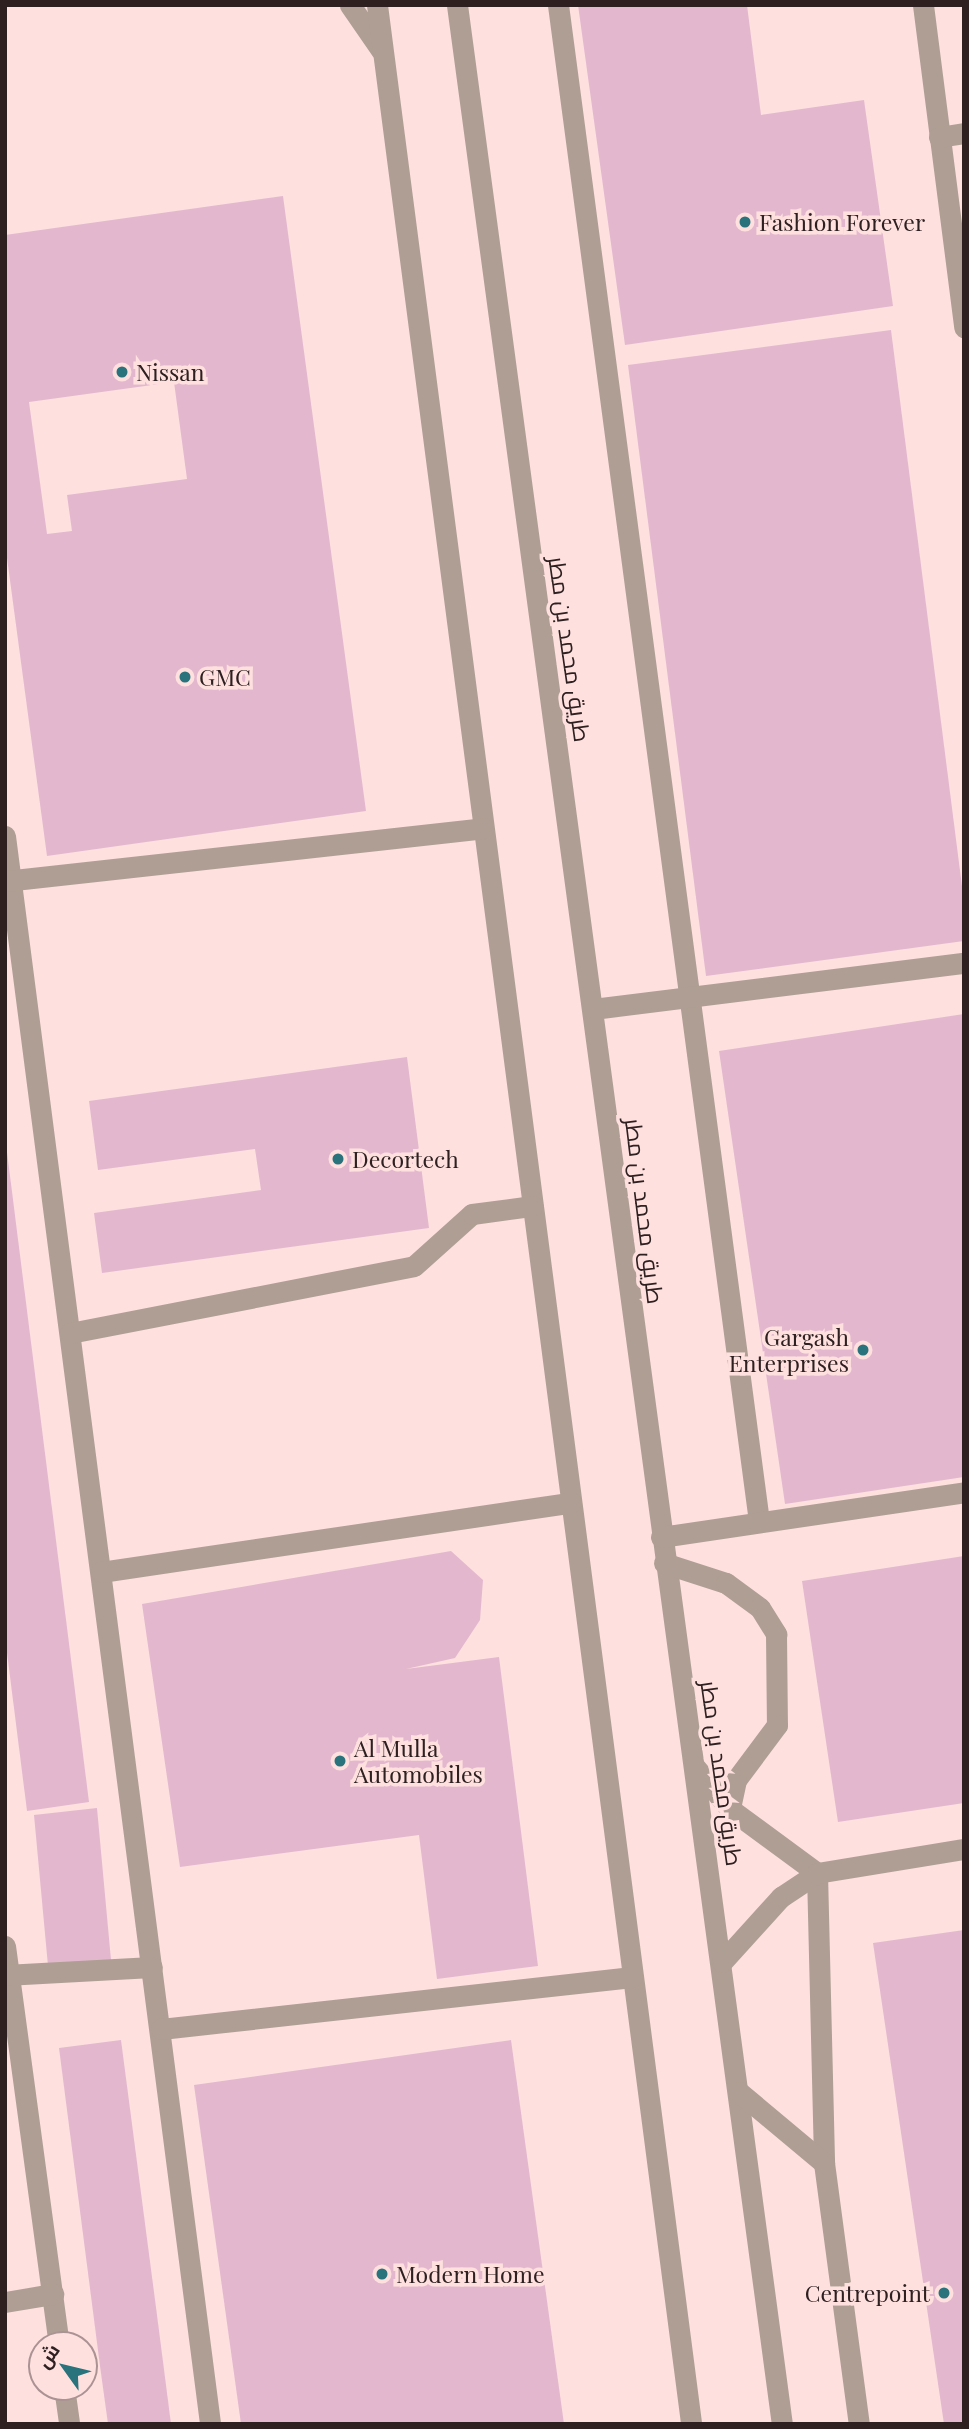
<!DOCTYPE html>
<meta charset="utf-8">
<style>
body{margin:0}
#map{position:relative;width:969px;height:2429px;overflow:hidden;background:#fee0df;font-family:"Playfair Display",Cairo,serif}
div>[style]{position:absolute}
.building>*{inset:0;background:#e3b8ce}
.minor>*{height:21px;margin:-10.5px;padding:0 10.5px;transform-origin:10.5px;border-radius:10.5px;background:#af9e93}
.dots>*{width:19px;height:19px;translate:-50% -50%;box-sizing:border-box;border:4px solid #fee0df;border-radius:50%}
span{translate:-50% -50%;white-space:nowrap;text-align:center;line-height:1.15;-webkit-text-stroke:7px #fee0df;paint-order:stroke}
.poi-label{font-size:23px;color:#2e2020}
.left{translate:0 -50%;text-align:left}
.right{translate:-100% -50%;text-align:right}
.street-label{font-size:23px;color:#2e2020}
.frame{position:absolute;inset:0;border:7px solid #2e2020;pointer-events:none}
.north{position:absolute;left:28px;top:2331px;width:70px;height:70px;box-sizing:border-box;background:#fee0df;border:2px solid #ab9393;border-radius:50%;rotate:304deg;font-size:19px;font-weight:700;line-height:28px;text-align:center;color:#2e2020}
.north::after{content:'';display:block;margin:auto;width:24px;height:32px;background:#2a727c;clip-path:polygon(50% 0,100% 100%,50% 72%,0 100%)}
</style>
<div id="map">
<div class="building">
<div style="clip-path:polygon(578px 5px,747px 5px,761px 115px,864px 100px,893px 306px,625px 345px)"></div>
<div style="clip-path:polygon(evenodd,283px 196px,366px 811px,47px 856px,5px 543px,5px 235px,283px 196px,174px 382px,187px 479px,67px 495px,72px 531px,47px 534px,29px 402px,174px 382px)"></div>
<div style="clip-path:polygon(891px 330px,964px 902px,964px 941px,706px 976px,628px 365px)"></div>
<div style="clip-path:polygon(964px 1014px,964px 1477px,785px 1504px,719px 1051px)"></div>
<div style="clip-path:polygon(407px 1057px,429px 1228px,102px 1273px,94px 1213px,261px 1190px,255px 1149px,98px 1170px,89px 1101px)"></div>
<div style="clip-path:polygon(7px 1152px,89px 1802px,27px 1811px,5px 1637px)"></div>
<div style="clip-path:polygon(451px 1551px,483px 1580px,480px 1620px,455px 1658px,406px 1669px,499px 1657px,538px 1966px,437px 1979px,419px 1835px,180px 1867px,142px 1604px)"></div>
<div style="clip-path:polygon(964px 1556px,964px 1803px,838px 1822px,802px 1581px)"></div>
<div style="clip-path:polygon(97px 1808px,111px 1960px,48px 1966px,34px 1815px)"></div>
<div style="clip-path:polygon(964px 1930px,964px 2424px,944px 2424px,873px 1943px)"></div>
<div style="clip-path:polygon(121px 2040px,157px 2315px,171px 2424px,108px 2424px,100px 2366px,59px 2048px)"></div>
<div style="clip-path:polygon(511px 2040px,564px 2424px,241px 2424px,194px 2085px)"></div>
</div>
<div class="minor">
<div style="left:350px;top:5px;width:55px;rotate:55.4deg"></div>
<div style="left:377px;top:5px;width:2439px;rotate:82.6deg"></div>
<div style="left:457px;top:5px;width:2441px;rotate:82.35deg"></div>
<div style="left:558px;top:5px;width:1530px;rotate:82.45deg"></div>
<div style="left:923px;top:5px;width:325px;rotate:82.7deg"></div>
<div style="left:939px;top:137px;width:25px;rotate:-9deg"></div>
<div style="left:5px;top:836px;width:1601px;rotate:82.64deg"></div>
<div style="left:5px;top:881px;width:481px;rotate:-6.3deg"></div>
<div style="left:593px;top:1009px;width:374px;rotate:-7.1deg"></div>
<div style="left:70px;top:1333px;width:350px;rotate:-11deg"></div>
<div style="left:414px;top:1266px;width:78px;rotate:-41.9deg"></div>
<div style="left:472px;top:1214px;width:61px;rotate:-7.6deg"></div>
<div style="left:661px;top:1537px;width:306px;rotate:-8.4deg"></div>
<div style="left:664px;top:1563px;width:65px;rotate:17.9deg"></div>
<div style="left:726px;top:1583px;width:42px;rotate:36.3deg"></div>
<div style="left:760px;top:1608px;width:31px;rotate:58deg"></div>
<div style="left:776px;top:1634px;width:91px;rotate:89.4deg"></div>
<div style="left:777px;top:1725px;width:69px;rotate:126.7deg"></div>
<div style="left:736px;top:1780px;width:30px;rotate:102deg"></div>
<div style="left:101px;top:1572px;width:475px;rotate:-8.4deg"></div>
<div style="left:695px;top:1767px;width:55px;rotate:50.2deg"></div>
<div style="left:730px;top:1809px;width:108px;rotate:36.3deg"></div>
<div style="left:817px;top:1873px;width:290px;rotate:88.6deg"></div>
<div style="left:824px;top:2163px;width:263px;rotate:82.4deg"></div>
<div style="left:5px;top:1946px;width:403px;rotate:82.3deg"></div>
<div style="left:722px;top:1962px;width:88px;rotate:-47.8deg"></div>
<div style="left:781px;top:1897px;width:43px;rotate:-33.7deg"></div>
<div style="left:817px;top:1873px;width:149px;rotate:-9.3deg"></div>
<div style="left:5px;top:1975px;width:147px;rotate:-3.1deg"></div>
<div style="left:161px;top:2029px;width:474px;rotate:-6.3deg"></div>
<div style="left:739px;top:2092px;width:111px;rotate:39.9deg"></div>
<div style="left:5px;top:2302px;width:49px;rotate:-9.5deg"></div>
<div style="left:64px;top:2387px;width:37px;rotate:82deg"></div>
</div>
<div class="dots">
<div style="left:745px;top:222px;background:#2a727c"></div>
<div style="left:122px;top:372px;background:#2a727c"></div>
<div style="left:185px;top:677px;background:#2a727c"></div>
<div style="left:338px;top:1159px;background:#2a727c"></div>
<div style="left:863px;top:1350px;background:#2a727c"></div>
<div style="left:340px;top:1761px;background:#2a727c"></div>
<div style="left:382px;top:2274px;background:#2a727c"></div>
<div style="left:944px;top:2293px;background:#2a727c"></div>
</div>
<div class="poi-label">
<span class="left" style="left:759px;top:222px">Fashion Forever</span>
<span class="left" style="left:136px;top:372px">Nissan</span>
<span class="left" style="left:199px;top:677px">GMC</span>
<span class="left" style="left:352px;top:1159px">Decortech</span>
<span class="right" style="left:849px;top:1350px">Gargash<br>Enterprises</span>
<span class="left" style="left:354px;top:1761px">Al Mulla<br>Automobiles</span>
<span class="left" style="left:396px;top:2274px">Modern Home</span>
<span class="right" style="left:930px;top:2293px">Centrepoint</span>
</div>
<div class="street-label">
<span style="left:570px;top:649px;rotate:82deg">طريق محمد بن مطر</span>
<span style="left:645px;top:1211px;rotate:83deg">طريق محمد بن مطر</span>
<span style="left:722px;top:1773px;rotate:82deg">طريق محمد بن مطر</span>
</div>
<div class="frame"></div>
<div class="north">ش</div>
</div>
